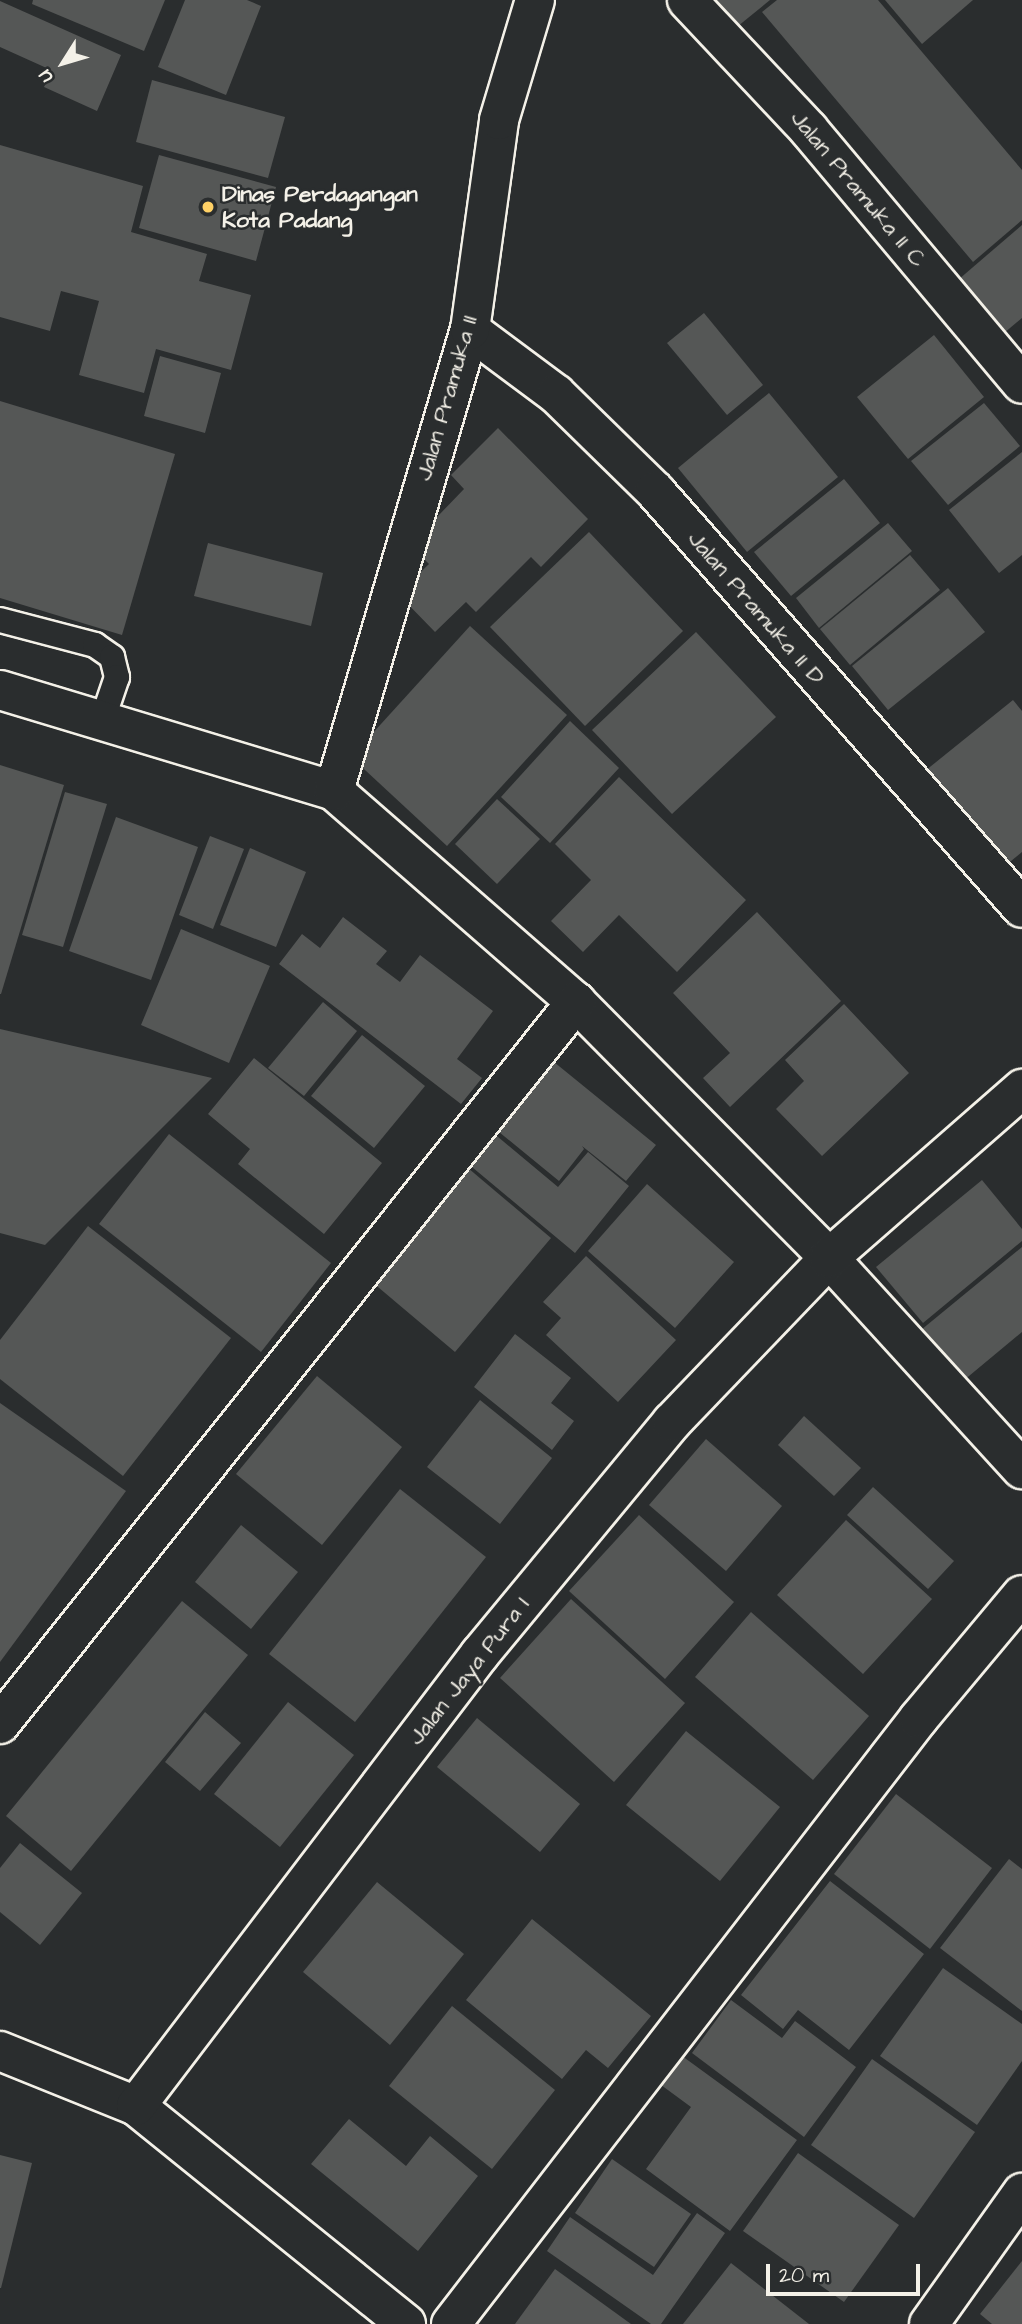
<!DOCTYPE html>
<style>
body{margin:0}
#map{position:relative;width:1022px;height:2324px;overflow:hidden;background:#2a2d2e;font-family:"Architects Daughter",sans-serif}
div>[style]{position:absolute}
.building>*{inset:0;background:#555756}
.roads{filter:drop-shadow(2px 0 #f4f1e8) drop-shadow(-2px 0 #f4f1e8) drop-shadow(0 2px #f4f1e8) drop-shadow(0 -2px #f4f1e8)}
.service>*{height:24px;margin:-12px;padding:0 12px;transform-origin:12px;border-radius:12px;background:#2a2d2e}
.minor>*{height:38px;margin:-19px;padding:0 19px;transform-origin:19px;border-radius:19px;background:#2a2d2e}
.dots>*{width:19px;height:19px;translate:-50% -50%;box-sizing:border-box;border:4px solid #2a2d2e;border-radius:50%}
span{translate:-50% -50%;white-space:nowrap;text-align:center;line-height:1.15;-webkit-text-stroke:5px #2a2d2e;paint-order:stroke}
.street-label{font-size:23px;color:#f4f1e8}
.poi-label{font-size:23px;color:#f4f1e8;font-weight:700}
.left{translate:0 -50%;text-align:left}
.north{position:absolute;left:28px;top:28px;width:70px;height:70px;-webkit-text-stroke:5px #2a2d2e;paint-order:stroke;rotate:233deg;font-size:19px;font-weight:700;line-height:28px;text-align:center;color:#f4f1e8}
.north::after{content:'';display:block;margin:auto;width:24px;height:32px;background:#f4f1e8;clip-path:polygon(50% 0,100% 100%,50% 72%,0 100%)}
.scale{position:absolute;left:766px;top:2264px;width:154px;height:32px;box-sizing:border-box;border:4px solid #f4f1e8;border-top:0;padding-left:9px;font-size:21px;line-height:24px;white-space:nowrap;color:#f4f1e8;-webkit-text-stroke:5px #2a2d2e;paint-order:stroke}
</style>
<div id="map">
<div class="building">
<div style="clip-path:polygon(33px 0,165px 0,144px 51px,32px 4px)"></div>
<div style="clip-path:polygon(185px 0,247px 0,261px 6px,226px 95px,158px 67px)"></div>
<div style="clip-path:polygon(698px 0,770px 0,727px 35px)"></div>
<div style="clip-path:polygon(777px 0,878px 0,1022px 170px,1022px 220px,973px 262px,762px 12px)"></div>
<div style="clip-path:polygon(885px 0,973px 0,922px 44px)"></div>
<div style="clip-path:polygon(0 1px,121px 55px,97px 111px,44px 87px,51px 70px,0 47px)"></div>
<div style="clip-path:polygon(152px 80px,285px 117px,268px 178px,136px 142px)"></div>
<div style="clip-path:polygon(0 145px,143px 186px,131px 232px,207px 254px,199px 281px,251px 295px,231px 370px,156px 349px,144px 393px,79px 375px,99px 301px,61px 291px,50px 331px,0 317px)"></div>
<div style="clip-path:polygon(159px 155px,276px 187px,256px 261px,139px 228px)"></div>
<div style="clip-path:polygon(1022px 225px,1022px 318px,997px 339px,951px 286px)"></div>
<div style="clip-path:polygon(704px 313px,763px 385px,727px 415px,667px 343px)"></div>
<div style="clip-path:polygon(934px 335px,984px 397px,908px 459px,857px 397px)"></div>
<div style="clip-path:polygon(160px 356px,221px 373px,205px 433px,144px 416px)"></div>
<div style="clip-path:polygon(769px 393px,838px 477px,747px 552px,678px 468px)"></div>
<div style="clip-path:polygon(0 401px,175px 454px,122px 635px,0 598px)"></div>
<div style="clip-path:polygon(984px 403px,1020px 446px,948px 505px,911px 461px)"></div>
<div style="clip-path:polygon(498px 428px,588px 519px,541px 567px,531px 557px,476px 612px,466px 602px,435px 632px,398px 594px,429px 564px,410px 545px,464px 489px,451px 475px)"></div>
<div style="clip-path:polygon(1022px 452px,1022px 555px,999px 573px,949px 510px)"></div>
<div style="clip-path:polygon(844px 479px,880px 523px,791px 596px,754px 552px)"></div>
<div style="clip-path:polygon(888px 523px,912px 551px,819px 628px,796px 598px)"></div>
<div style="clip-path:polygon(589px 532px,683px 631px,585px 726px,490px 627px)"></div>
<div style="clip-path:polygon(208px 543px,323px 573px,311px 626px,194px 596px)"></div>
<div style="clip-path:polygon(910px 555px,940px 590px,850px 665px,820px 629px)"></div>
<div style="clip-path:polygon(948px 588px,985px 632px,888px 710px,852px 666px)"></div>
<div style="clip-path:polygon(470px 626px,567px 715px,447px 846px,351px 757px)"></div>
<div style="clip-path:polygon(696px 632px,776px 717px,672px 814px,592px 730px)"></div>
<div style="clip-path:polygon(1013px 700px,1022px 711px,1022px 852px,998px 872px,920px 775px)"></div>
<div style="clip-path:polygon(570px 721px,619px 768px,550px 843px,501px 797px)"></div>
<div style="clip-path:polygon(0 765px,64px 785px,1px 994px,0 994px)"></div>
<div style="clip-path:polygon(619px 777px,746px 900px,677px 972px,619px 915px,583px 952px,551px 921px,591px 880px,555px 844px)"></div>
<div style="clip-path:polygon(65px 792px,107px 804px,63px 947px,22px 935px)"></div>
<div style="clip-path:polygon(497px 799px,540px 839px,497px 884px,455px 844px)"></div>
<div style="clip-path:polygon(116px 817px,198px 847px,151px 980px,69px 951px)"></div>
<div style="clip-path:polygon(210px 836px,244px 849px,213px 929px,179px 915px)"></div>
<div style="clip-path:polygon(250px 848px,306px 872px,276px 947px,220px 925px)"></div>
<div style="clip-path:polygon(757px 912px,841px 1001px,730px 1107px,703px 1078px,730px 1053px,673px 993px)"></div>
<div style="clip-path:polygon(343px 917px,387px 951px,376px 964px,400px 982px,420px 955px,493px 1011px,457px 1059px,482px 1078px,461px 1104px,279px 964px,302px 934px,320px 948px)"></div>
<div style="clip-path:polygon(181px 929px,270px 966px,229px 1063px,141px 1025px)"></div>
<div style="clip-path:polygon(323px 1002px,357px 1031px,304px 1096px,268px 1068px)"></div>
<div style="clip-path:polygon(844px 1004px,909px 1073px,822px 1156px,776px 1109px,804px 1081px,785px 1060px)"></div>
<div style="clip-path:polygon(0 1029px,212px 1078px,45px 1245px,0 1233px)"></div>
<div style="clip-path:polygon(362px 1035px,425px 1086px,374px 1148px,311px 1096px)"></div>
<div style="clip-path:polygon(254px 1058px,382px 1163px,324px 1234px,238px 1164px,250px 1149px,208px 1114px)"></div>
<div style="clip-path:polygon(554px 1062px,656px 1145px,626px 1181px,582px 1146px,584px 1149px,559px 1181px,499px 1132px)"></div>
<div style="clip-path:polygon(491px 1131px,558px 1187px,588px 1152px,629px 1186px,575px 1253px,466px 1162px)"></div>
<div style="clip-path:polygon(169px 1134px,331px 1263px,261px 1352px,99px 1224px)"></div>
<div style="clip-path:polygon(468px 1168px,551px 1238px,455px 1352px,372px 1282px)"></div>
<div style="clip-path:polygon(982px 1180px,1022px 1229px,1022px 1241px,923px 1323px,876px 1267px)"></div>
<div style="clip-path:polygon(647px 1184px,734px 1262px,675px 1328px,588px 1251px)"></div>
<div style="clip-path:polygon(88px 1226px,231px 1338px,123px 1476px,0 1379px,0 1340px)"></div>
<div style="clip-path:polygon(1022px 1247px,1022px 1332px,963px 1381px,921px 1330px)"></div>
<div style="clip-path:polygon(586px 1256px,676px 1340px,618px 1402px,546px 1335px,561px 1318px,543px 1302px)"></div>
<div style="clip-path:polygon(515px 1334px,571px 1378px,551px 1403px,574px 1421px,552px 1450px,474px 1387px)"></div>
<div style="clip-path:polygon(317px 1376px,402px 1447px,322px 1545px,236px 1474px)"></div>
<div style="clip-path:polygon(480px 1400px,552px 1458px,500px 1524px,427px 1467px)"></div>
<div style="clip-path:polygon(0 1403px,126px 1491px,0 1662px)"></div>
<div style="clip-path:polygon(804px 1416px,861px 1468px,834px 1496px,778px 1445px)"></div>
<div style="clip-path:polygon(706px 1439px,782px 1506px,726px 1571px,649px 1505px)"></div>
<div style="clip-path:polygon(873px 1487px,954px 1561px,928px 1589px,847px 1515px)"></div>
<div style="clip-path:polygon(400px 1489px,486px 1557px,355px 1722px,269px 1654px)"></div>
<div style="clip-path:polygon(639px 1515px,734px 1602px,665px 1679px,569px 1591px)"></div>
<div style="clip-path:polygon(846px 1520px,932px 1599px,863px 1674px,777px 1595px)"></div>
<div style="clip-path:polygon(241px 1525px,298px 1572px,251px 1629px,195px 1582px)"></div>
<div style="clip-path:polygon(571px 1599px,685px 1703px,614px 1782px,500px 1678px)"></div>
<div style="clip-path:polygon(182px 1601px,248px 1655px,71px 1871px,6px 1816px)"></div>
<div style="clip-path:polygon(751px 1612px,869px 1716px,813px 1780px,695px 1677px)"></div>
<div style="clip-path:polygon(288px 1702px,354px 1755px,280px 1847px,214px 1794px)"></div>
<div style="clip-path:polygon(205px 1712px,241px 1743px,200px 1791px,165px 1762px)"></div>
<div style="clip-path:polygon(477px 1718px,580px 1804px,540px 1852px,437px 1767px)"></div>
<div style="clip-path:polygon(686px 1731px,780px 1807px,720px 1881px,626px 1805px)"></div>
<div style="clip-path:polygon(896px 1794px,992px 1868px,930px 1949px,834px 1874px)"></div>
<div style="clip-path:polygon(20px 1843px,82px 1893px,40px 1945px,0 1912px,0 1868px)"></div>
<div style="clip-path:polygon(1009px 1859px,1022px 1869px,1022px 2011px,940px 1948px)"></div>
<div style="clip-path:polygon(830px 1881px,924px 1954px,849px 2050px,798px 2010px,783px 2029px,741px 1995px)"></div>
<div style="clip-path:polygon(377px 1882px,464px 1954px,390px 2045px,303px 1972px)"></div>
<div style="clip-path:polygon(532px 1919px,651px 2016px,608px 2068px,586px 2050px,562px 2079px,466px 2000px)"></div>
<div style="clip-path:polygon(943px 1968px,1022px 2024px,1022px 2061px,977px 2125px,880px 2056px)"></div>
<div style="clip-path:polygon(731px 2000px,782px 2038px,795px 2021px,856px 2067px,804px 2137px,692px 2053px)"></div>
<div style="clip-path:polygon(452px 2006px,555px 2090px,492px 2169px,389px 2086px)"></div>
<div style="clip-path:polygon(678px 2053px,797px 2140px,730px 2231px,646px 2169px,691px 2107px,657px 2082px)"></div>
<div style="clip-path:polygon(872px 2059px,975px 2132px,914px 2218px,811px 2145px)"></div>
<div style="clip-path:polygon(349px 2119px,406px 2166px,430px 2136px,478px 2176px,418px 2251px,311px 2164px)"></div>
<div style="clip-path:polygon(798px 2153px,899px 2225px,844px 2302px,743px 2231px)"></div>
<div style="clip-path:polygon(0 2155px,32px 2163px,1px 2288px,0 2288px)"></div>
<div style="clip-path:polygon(612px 2159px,691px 2214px,654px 2267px,575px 2213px)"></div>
<div style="clip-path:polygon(697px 2213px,725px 2233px,661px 2324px,651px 2324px,547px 2251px,570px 2217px,653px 2275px)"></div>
<div style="clip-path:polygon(1022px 2261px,1022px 2324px,992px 2324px,980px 2314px)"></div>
<div style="clip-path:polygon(731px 2263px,809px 2324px,683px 2324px)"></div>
<div style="clip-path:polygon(555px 2269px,631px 2324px,515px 2324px)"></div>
</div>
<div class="roads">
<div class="service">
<div style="left:0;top:620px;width:98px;rotate:14.7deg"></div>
<div style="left:95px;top:645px;width:21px;rotate:35deg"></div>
<div style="left:112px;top:657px;width:21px;rotate:76deg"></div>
<div style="left:117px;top:677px;width:46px;rotate:108.8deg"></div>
</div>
<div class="minor">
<div style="left:687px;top:0;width:178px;rotate:46.8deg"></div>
<div style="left:809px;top:130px;width:331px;rotate:50deg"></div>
<div style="left:470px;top:330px;width:107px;rotate:36.7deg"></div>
<div style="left:556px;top:394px;width:139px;rotate:44.4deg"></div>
<div style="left:655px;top:491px;width:555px;rotate:48.65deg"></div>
<div style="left:0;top:690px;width:349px;rotate:16.8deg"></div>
<div style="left:334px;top:791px;width:321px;rotate:41.1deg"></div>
<div style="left:576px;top:1002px;width:360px;rotate:45.3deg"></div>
<div style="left:829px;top:1258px;width:286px;rotate:47.6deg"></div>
<div style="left:334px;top:791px;width:481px;rotate:-73.6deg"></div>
<div style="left:470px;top:330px;width:212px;rotate:-82.1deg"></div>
<div style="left:499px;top:120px;width:125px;rotate:-73.3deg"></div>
<div style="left:0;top:1724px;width:924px;rotate:-51.42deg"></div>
<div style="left:0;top:2051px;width:147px;rotate:22deg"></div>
<div style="left:136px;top:2106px;width:347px;rotate:38.9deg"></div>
<div style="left:136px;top:2106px;width:568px;rotate:-52.73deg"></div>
<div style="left:480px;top:1654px;width:301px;rotate:-50.4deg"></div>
<div style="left:672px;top:1422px;width:227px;rotate:-46.2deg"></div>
<div style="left:829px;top:1258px;width:257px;rotate:-41.2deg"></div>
<div style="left:451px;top:2324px;width:766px;rotate:-52.32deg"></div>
<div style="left:919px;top:1718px;width:160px;rotate:-50.1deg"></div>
<div style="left:929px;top:2324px;width:161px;rotate:-54.6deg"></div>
</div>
</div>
<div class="dots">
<div style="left:208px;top:207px;background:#ffd166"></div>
</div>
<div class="street-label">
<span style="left:858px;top:189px;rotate:50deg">Jalan Pramuka II C</span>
<span style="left:447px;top:398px;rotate:-74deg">Jalan Pramuka II</span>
<span style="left:756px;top:608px;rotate:49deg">Jalan Pramuka II D</span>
<span style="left:469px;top:1671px;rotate:-52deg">Jalan Jaya Pura I</span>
</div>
<div class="poi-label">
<span class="left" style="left:222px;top:207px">Dinas Perdagangan<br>Kota Padang</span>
</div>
<div class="north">U</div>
<div class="scale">20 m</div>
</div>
